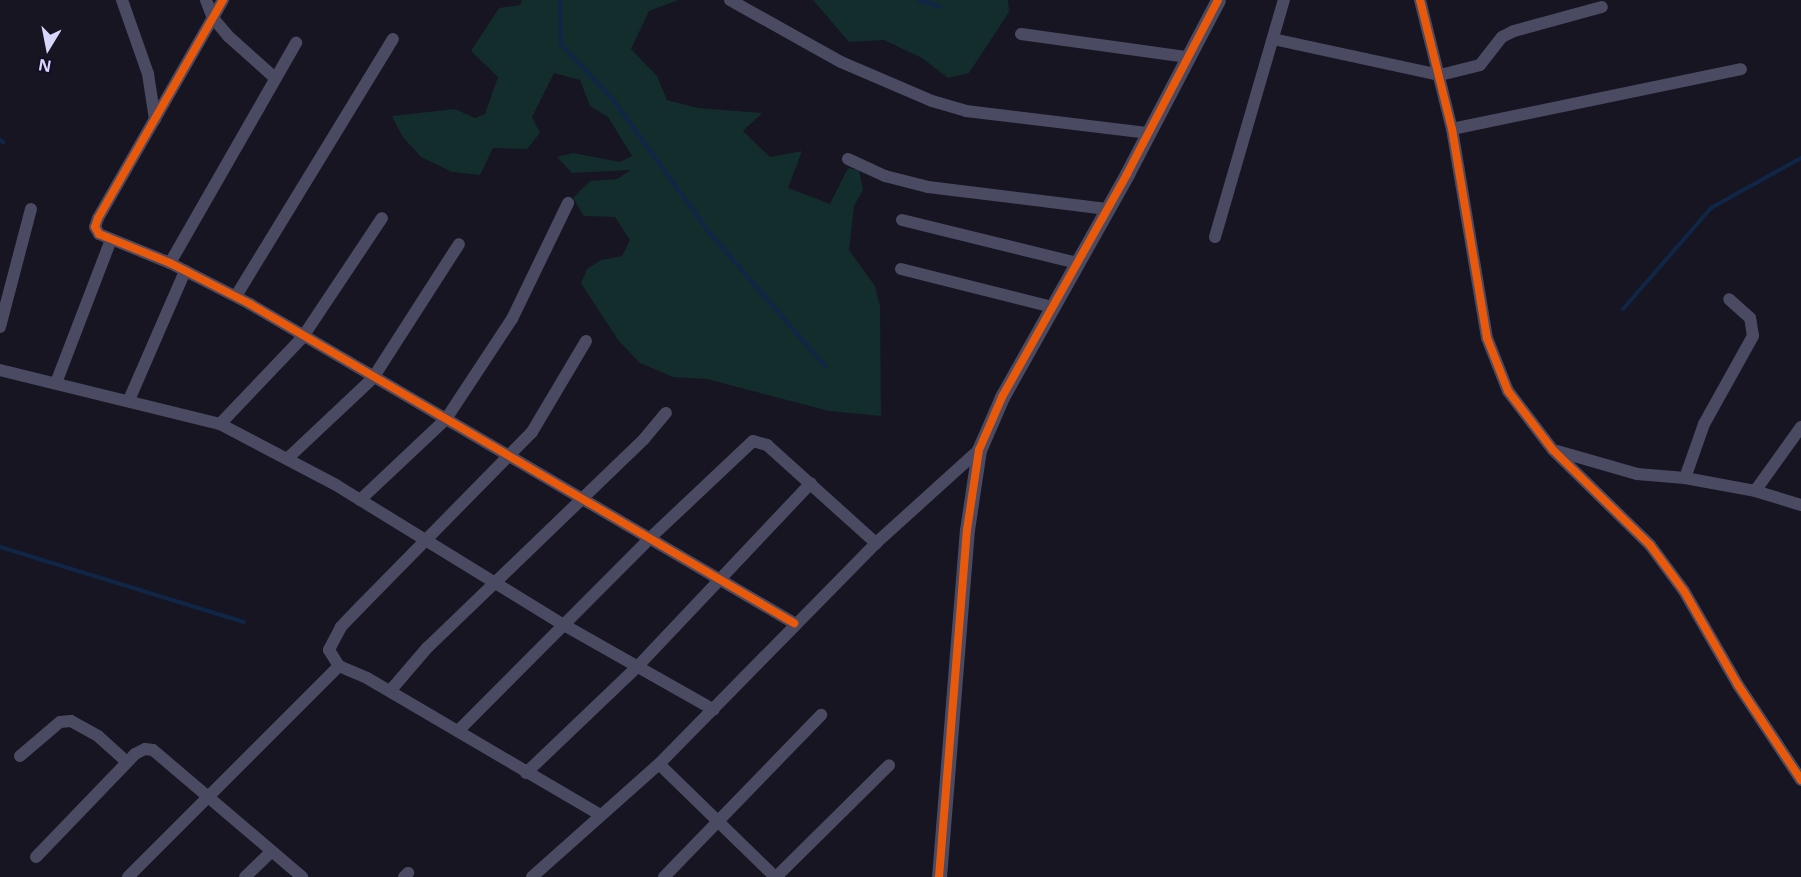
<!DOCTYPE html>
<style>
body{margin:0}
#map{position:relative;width:1801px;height:877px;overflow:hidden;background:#161521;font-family:"Open Sans",sans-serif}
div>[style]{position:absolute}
.green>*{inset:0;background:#132c2c}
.stream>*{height:4px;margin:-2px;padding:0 2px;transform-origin:2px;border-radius:2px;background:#102647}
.minor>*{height:12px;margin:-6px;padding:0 6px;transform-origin:6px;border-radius:6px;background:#4a4a62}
.tertiary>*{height:15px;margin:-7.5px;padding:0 7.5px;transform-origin:7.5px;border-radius:7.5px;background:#4a4a62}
.cycleway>*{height:8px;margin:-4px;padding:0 4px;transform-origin:4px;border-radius:4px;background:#e8590c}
span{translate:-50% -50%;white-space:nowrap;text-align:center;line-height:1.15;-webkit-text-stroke:4.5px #131026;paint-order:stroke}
.north{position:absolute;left:18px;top:18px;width:60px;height:60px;-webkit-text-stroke:4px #131026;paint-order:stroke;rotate:190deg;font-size:16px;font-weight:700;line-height:24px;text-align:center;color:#d9d6fe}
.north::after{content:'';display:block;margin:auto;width:21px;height:27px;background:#d9d6fe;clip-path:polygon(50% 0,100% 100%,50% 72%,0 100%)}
</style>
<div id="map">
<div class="green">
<div style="clip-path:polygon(522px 0,678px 0,649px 11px,631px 49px,657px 76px,667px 100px,698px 108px,762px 113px,743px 131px,770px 157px,802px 151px,788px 188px,807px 195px,830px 204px,848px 168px,859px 170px,863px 190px,854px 206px,849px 250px,875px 286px,880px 306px,881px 416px,829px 411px,707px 379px,673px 377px,640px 363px,618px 340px,581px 283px,587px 269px,601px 260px,622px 256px,630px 240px,615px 217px,584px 216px,573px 198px,590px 181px,617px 179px,631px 170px,572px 173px,557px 157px,573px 153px,620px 162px,632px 156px,608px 117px,590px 106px,580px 80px,554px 73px,532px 117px,540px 133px,527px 149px,493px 148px,480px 175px,452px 172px,421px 157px,402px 136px,392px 116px,455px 109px,475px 118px,485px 114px,498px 77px,471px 51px,499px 8px,520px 5px)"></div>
<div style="clip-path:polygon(813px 0,1008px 0,1009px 12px,969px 73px,948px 78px,922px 58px,884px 40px,849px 42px)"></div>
</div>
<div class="stream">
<div style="left:560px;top:0;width:44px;rotate:88.7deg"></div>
<div style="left:561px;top:44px;width:78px;rotate:47.1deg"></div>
<div style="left:614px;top:101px;width:160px;rotate:54.1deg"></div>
<div style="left:708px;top:231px;width:179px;rotate:49.1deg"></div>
<div style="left:919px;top:0;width:22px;rotate:18deg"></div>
<div style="left:0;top:140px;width:4px;rotate:34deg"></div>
<div style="left:1623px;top:309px;width:134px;rotate:-48.9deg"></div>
<div style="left:1711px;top:208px;width:103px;rotate:-29.1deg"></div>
<div style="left:0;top:547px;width:255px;rotate:17.1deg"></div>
</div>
<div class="minor">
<div style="left:122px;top:0;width:78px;rotate:70.6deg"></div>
<div style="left:148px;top:74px;width:46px;rotate:81.2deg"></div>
<div style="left:206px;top:0;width:19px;rotate:69deg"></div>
<div style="left:213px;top:18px;width:23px;rotate:50deg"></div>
<div style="left:228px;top:36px;width:63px;rotate:41.8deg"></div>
<div style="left:223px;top:0;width:251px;rotate:119.8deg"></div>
<div style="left:98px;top:218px;width:9px;rotate:108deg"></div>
<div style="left:95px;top:227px;width:8px;rotate:60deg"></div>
<div style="left:99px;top:234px;width:77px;rotate:22.2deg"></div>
<div style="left:170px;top:263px;width:90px;rotate:27.1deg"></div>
<div style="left:250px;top:304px;width:631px;rotate:30.39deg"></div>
<div style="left:730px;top:0;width:127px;rotate:29.2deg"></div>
<div style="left:841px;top:62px;width:99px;rotate:23.2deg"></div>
<div style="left:932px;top:101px;width:35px;rotate:16deg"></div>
<div style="left:966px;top:111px;width:182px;rotate:6.9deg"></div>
<div style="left:1420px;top:0;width:133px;rotate:76.1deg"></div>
<div style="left:1452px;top:129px;width:212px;rotate:80.5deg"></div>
<div style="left:1487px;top:338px;width:57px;rotate:68.4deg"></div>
<div style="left:1508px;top:391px;width:74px;rotate:52.7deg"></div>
<div style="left:1553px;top:450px;width:136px;rotate:44.4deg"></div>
<div style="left:1650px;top:545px;width:57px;rotate:53.5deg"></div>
<div style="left:1684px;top:591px;width:108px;rotate:60.1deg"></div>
<div style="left:1738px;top:685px;width:114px;rotate:56.4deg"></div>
<div style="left:1021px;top:34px;width:168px;rotate:7.9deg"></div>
<div style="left:1273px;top:39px;width:171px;rotate:12.2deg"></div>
<div style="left:1440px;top:75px;width:41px;rotate:-14deg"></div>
<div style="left:1480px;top:65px;width:36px;rotate:-52deg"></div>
<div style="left:1502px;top:37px;width:13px;rotate:-27deg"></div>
<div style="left:1514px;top:31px;width:91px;rotate:-15.3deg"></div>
<div style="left:1452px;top:129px;width:295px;rotate:-11.7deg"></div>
<div style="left:848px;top:159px;width:41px;rotate:24.7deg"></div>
<div style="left:885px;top:176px;width:44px;rotate:14.3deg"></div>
<div style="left:928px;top:187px;width:180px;rotate:7deg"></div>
<div style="left:902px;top:220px;width:180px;rotate:13.8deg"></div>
<div style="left:1215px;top:237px;width:247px;rotate:-73.8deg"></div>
<div style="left:170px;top:263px;width:254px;rotate:-60.2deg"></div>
<div style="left:901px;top:269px;width:156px;rotate:14.1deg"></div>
<div style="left:236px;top:296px;width:301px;rotate:-58.6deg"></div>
<div style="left:0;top:327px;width:122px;rotate:-75.3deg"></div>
<div style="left:586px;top:341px;width:106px;rotate:120.7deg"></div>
<div style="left:532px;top:432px;width:244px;rotate:134.5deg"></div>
<div style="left:361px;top:606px;width:29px;rotate:134deg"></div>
<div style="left:341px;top:627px;width:26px;rotate:118deg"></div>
<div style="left:329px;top:650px;width:19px;rotate:58deg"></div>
<div style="left:339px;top:666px;width:30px;rotate:23deg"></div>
<div style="left:367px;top:678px;width:269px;rotate:30.4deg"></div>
<div style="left:0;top:370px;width:227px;rotate:13.8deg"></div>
<div style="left:220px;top:424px;width:131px;rotate:27.7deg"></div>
<div style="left:336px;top:485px;width:268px;rotate:31.6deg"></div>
<div style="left:564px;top:625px;width:172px;rotate:29.5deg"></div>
<div style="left:56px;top:383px;width:153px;rotate:-69deg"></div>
<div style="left:129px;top:400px;width:141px;rotate:-66.5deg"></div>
<div style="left:220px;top:424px;width:119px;rotate:-46.4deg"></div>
<div style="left:302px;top:338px;width:144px;rotate:-56.3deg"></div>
<div style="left:1557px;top:451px;width:83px;rotate:16deg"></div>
<div style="left:1637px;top:474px;width:48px;rotate:4.8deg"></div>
<div style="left:1685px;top:478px;width:71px;rotate:10.5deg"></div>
<div style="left:1755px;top:491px;width:48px;rotate:16.9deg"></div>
<div style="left:288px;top:458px;width:117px;rotate:-43.3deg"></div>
<div style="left:373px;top:378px;width:159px;rotate:-57.3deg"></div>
<div style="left:1685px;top:478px;width:57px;rotate:-70.6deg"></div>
<div style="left:1704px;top:424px;width:101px;rotate:-60.9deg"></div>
<div style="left:1753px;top:336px;width:18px;rotate:-99deg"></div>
<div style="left:1750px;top:318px;width:28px;rotate:-138deg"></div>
<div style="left:1755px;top:491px;width:79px;rotate:-54.3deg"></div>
<div style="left:360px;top:500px;width:118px;rotate:-43.3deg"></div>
<div style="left:446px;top:419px;width:120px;rotate:-56.6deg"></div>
<div style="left:512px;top:319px;width:129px;rotate:-64.2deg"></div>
<div style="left:390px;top:691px;width:57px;rotate:-49.3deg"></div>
<div style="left:427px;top:648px;width:301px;rotate:-43.9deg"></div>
<div style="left:644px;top:439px;width:34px;rotate:-50deg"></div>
<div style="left:458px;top:731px;width:271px;rotate:-45.1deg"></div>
<div style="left:649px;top:539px;width:143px;rotate:-43.3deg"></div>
<div style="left:753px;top:441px;width:15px;rotate:16deg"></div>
<div style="left:767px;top:445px;width:147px;rotate:42deg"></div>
<div style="left:20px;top:756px;width:52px;rotate:-40.4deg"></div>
<div style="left:60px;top:722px;width:11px;rotate:-5deg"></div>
<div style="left:71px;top:721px;width:31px;rotate:29deg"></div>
<div style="left:98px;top:736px;width:39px;rotate:42deg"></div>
<div style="left:659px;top:764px;width:162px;rotate:44.2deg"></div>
<div style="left:526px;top:773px;width:153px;rotate:-43.7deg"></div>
<div style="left:637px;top:667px;width:253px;rotate:-46.6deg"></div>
<div style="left:36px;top:857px;width:143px;rotate:-46.1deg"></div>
<div style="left:135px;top:754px;width:11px;rotate:-27deg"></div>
<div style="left:145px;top:749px;width:8px;rotate:7deg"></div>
<div style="left:153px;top:750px;width:196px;rotate:40.4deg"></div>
<div style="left:128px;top:877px;width:298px;rotate:-45deg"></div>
<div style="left:245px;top:877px;width:35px;rotate:-44deg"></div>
<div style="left:404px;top:877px;width:6px;rotate:-45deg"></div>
<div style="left:532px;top:877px;width:170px;rotate:-41.7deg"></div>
<div style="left:659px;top:764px;width:310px;rotate:-45.5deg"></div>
<div style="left:876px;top:543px;width:139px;rotate:-42.1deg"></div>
<div style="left:664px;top:877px;width:226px;rotate:-45.9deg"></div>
<div style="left:776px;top:877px;width:159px;rotate:-44.7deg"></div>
</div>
<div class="tertiary">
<div style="left:939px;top:877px;width:348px;rotate:-85.4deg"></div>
<div style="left:967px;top:530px;width:81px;rotate:-81.5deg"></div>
<div style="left:979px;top:450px;width:58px;rotate:-66.5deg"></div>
<div style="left:1002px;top:397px;width:256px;rotate:-60.7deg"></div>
<div style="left:1127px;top:174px;width:196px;rotate:-62.4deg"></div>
</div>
<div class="cycleway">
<div style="left:223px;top:0;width:251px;rotate:119.8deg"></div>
<div style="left:98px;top:218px;width:9px;rotate:108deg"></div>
<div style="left:95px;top:227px;width:8px;rotate:60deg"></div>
<div style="left:99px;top:234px;width:77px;rotate:22.2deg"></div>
<div style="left:170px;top:263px;width:90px;rotate:27.1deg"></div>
<div style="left:250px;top:304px;width:631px;rotate:30.39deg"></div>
<div style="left:1420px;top:0;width:133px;rotate:76.1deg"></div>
<div style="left:1452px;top:129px;width:212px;rotate:80.5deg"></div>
<div style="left:1487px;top:338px;width:57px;rotate:68.4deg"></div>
<div style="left:1508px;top:391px;width:74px;rotate:52.7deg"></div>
<div style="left:1553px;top:450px;width:136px;rotate:44.4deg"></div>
<div style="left:1650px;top:545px;width:57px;rotate:53.5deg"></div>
<div style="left:1684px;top:591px;width:108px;rotate:60.1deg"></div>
<div style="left:1738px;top:685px;width:114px;rotate:56.4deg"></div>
<div style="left:939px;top:877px;width:348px;rotate:-85.4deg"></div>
<div style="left:967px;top:530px;width:81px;rotate:-81.5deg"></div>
<div style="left:979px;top:450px;width:58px;rotate:-66.5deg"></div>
<div style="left:1002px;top:397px;width:256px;rotate:-60.7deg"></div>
<div style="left:1127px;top:174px;width:196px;rotate:-62.4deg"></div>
</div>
<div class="north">N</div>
</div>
